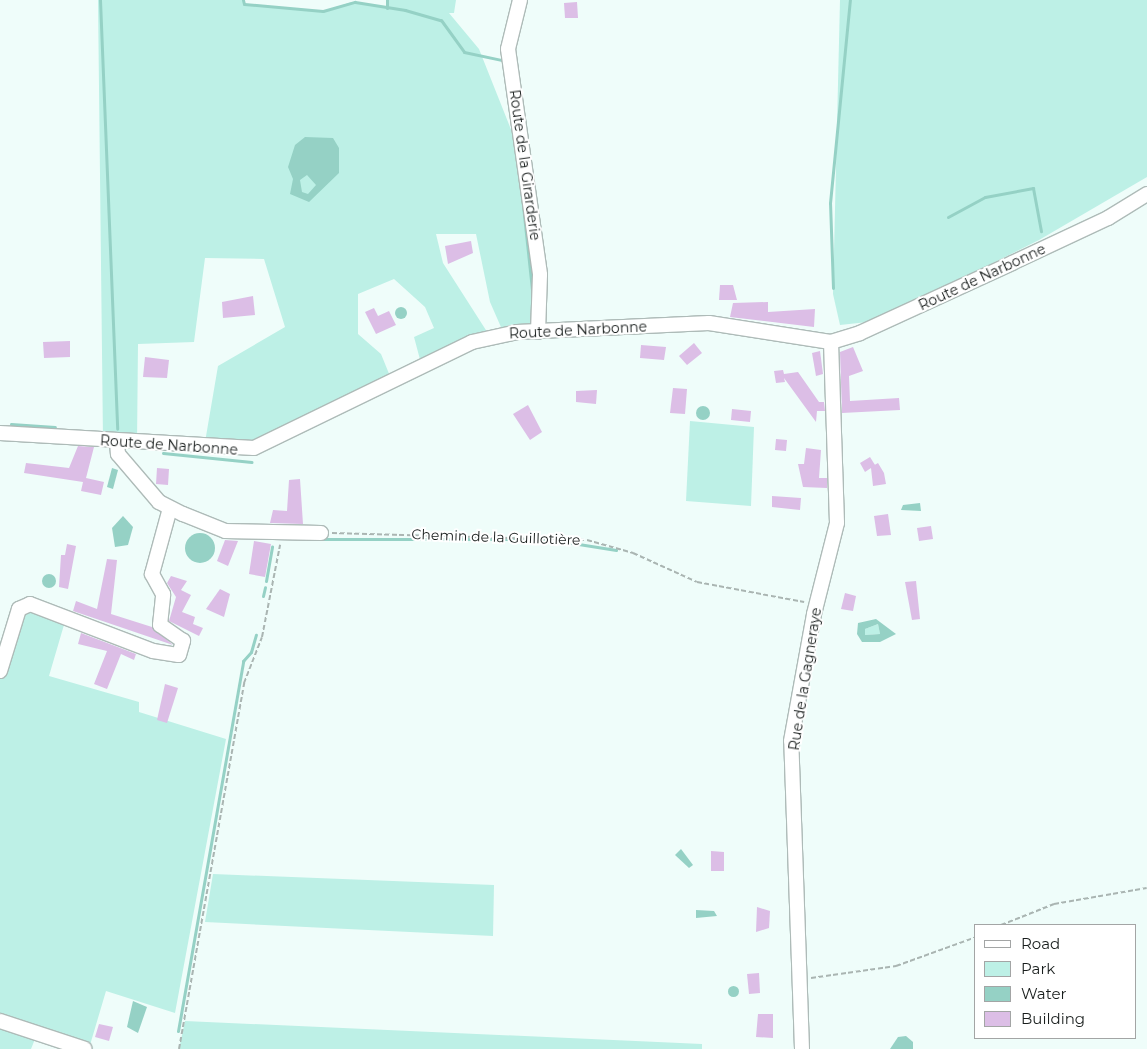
<!DOCTYPE html>
<meta charset="utf-8">
<style>
body{margin:0}
#map{position:relative;width:1147px;height:1049px;overflow:hidden;background:#effdfa;font-family:Montserrat,sans-serif}
div>[style]{position:absolute}
.green>*{inset:0;background:#bdf0e6}
.water>*{inset:0;background:#95d1c5}
.round{border-radius:50%}
.stream>*{height:3px;margin:-1.5px;padding:0 1.5px;transform-origin:1.5px;border-radius:1.5px;background:#95d1c5}
.building>*{inset:0;background:#dcbee6}
.path>*{height:2px;margin-top:-1px;transform-origin:0;background:repeating-linear-gradient(90deg,#aab5b2 0 5px,transparent 0 7.5px)}
.roads{filter:drop-shadow(1px 0 #aebbb8) drop-shadow(-1px 0 #aebbb8) drop-shadow(0 1px #aebbb8) drop-shadow(0 -1px #aebbb8)}
.minor>*{height:14px;margin:-7px;padding:0 7px;transform-origin:7px;border-radius:7px;background:#fff}
span{translate:-50% -50%;white-space:nowrap;text-align:center;line-height:1.15;-webkit-text-stroke:4px #fff;paint-order:stroke}
.street-label{font-size:14px;color:#191e1d}
.legend{position:absolute;left:974px;top:924px;width:162px;height:115px;box-sizing:border-box;background:#fff;border:1px solid #a3a5a5;margin:0;padding:6px 9px;list-style:none;font-size:15px;color:#191e1d}
.legend li{display:flex;align-items:center;gap:10px;height:25px}
.legend b{width:25px;border:1px solid #a3a5a5}
</style>
<div id="map">
<div class="green">
<div style="clip-path:polygon(98px 0,243px 0,244px 4px,323px 11px,352px 2px,387px 8px,387px 0,456px 0,454px 13px,449px 13px,479px 49px,529px 175px,538px 332px,504px 334px,490px 302px,476px 234px,436px 234px,443px 263px,491px 338px,422px 367px,414px 337px,434px 328px,425px 307px,394px 279px,358px 294px,358px 334px,381px 354px,392px 381px,266px 444px,204px 448px,218px 366px,285px 327px,264px 259px,205px 258px,194px 342px,138px 344px,137px 443px,103px 440px)"></div>
<div style="clip-path:polygon(840px 0,1147px 0,1147px 177px,1039px 240px,877px 321px,840px 325px,833px 294px)"></div>
<div style="clip-path:polygon(690px 421px,754px 427px,751px 506px,686px 501px)"></div>
<div style="clip-path:polygon(19px 609px,66px 618px,49px 676px,139px 702px,139px 712px,226px 739px,175px 1013px,106px 991px,90px 1045px,0 1016px,0 676px)"></div>
<div style="clip-path:polygon(878px 624px,880px 634px,865px 635px,865px 629px)"></div>
<div style="clip-path:polygon(213px 874px,494px 885px,493px 936px,205px 922px)"></div>
<div style="clip-path:polygon(185px 1021px,702px 1044px,702px 1049px,179px 1049px)"></div>
<div style="clip-path:polygon(0 1027px,35px 1039px,31px 1049px,0 1049px)"></div>
</div>
<div class="water">
<div style="clip-path:polygon(evenodd,305px 137px,333px 138px,339px 148px,339px 173px,309px 202px,290px 194px,293px 179px,288px 167px,295px 145px,305px 137px,307px 175px,316px 185px,308px 194px,302px 192px,300px 180px,307px 175px)"></div>
<div class="round" style="left:395px;top:307px;width:12px;height:12px"></div>
<div class="round" style="left:696px;top:406px;width:14px;height:14px"></div>
<div style="clip-path:polygon(112px 468px,118px 470px,113px 489px,107px 487px)"></div>
<div style="clip-path:polygon(920px 503px,921px 511px,901px 510px,903px 505px)"></div>
<div style="clip-path:polygon(123px 516px,133px 527px,128px 545px,115px 547px,112px 528px)"></div>
<div class="round" style="left:185px;top:533px;width:30px;height:30px"></div>
<div class="round" style="left:42px;top:574px;width:14px;height:14px"></div>
<div style="clip-path:polygon(evenodd,876px 619px,896px 634px,880px 642px,862px 642px,857px 634px,858px 623px,876px 619px,878px 624px,880px 634px,865px 635px,865px 629px,878px 624px)"></div>
<div style="clip-path:polygon(681px 849px,693px 865px,689px 868px,675px 855px)"></div>
<div style="clip-path:polygon(696px 910px,714px 911px,717px 916px,696px 918px)"></div>
<div class="round" style="left:727.5px;top:985.5px;width:11px;height:11px"></div>
<div style="clip-path:polygon(133px 1001px,147px 1007px,138px 1033px,127px 1027px)"></div>
<div style="clip-path:polygon(906px 1036px,913px 1042px,913px 1049px,890px 1049px,898px 1037px)"></div>
</div>
<div class="stream">
<div style="left:100px;top:0;width:429px;rotate:87.7deg"></div>
<div style="left:243px;top:0;width:4px;rotate:76deg"></div>
<div style="left:244px;top:4px;width:79px;rotate:5.1deg"></div>
<div style="left:323px;top:11px;width:33px;rotate:-16deg"></div>
<div style="left:355px;top:2px;width:51px;rotate:9.1deg"></div>
<div style="left:405px;top:10px;width:37px;rotate:16deg"></div>
<div style="left:441px;top:20px;width:39px;rotate:54deg"></div>
<div style="left:464px;top:52px;width:39px;rotate:12deg"></div>
<div style="left:387px;top:8px;width:8px;rotate:-90deg"></div>
<div style="left:522px;top:196px;width:104px;rotate:83.9deg"></div>
<div style="left:948px;top:217px;width:42px;rotate:-28.4deg"></div>
<div style="left:985px;top:197px;width:49px;rotate:-10.6deg"></div>
<div style="left:1033px;top:188px;width:44px;rotate:79.5deg"></div>
<div style="left:833px;top:288px;width:85px;rotate:-92deg"></div>
<div style="left:830px;top:203px;width:204px;rotate:-84.4deg"></div>
<div style="left:666px;top:318px;width:13px"></div>
<div style="left:11px;top:424px;width:44px;rotate:3.9deg"></div>
<div style="left:163px;top:453px;width:89px;rotate:5.8deg"></div>
<div style="left:320px;top:539px;width:227px"></div>
<div style="left:547px;top:539px;width:70px;rotate:9.1deg"></div>
<div style="left:266px;top:581px;width:35px;rotate:-80deg"></div>
<div style="left:263px;top:596px;width:9px;rotate:-77deg"></div>
<div style="left:798px;top:747px;width:14px;rotate:-86deg"></div>
<div style="left:178px;top:1031px;width:376px;rotate:-80deg"></div>
<div style="left:243px;top:661px;width:12px;rotate:-48deg"></div>
<div style="left:251px;top:652px;width:18px;rotate:-74deg"></div>
</div>
<div class="building">
<div style="clip-path:polygon(577px 2px,578px 18px,565px 18px,564px 3px)"></div>
<div style="clip-path:polygon(471px 241px,473px 253px,448px 264px,445px 246px)"></div>
<div style="clip-path:polygon(720px 285px,733px 285px,737px 300px,719px 300px)"></div>
<div style="clip-path:polygon(253px 296px,255px 315px,223px 318px,222px 302px)"></div>
<div style="clip-path:polygon(768px 302px,768px 312px,815px 309px,814px 327px,730px 317px,733px 303px)"></div>
<div style="clip-path:polygon(374px 308px,378px 316px,389px 311px,396px 325px,376px 334px,365px 312px)"></div>
<div style="clip-path:polygon(70px 341px,70px 357px,44px 358px,43px 342px)"></div>
<div style="clip-path:polygon(694px 343px,702px 353px,687px 365px,679px 356px)"></div>
<div style="clip-path:polygon(641px 345px,666px 347px,664px 360px,640px 358px)"></div>
<div style="clip-path:polygon(853px 347px,863px 371px,849px 376px,850px 401px,899px 398px,900px 410px,842px 413px,840px 352px)"></div>
<div style="clip-path:polygon(820px 351px,823px 374px,816px 376px,812px 353px)"></div>
<div style="clip-path:polygon(145px 357px,169px 360px,167px 378px,143px 377px)"></div>
<div style="clip-path:polygon(783px 370px,784px 374px,798px 372px,819px 402px,824px 402px,825px 411px,817px 411px,816px 422px,784px 378px,785px 382px,776px 383px,774px 371px)"></div>
<div style="clip-path:polygon(673px 388px,687px 389px,685px 414px,670px 413px)"></div>
<div style="clip-path:polygon(597px 390px,596px 404px,576px 402px,576px 391px)"></div>
<div style="clip-path:polygon(528px 405px,542px 432px,530px 440px,513px 414px)"></div>
<div style="clip-path:polygon(732px 409px,751px 411px,750px 422px,731px 420px)"></div>
<div style="clip-path:polygon(776px 439px,787px 440px,786px 451px,775px 450px)"></div>
<div style="clip-path:polygon(78px 446px,94px 447px,86px 478px,104px 482px,101px 495px,81px 491px,83px 482px,24px 473px,26px 463px,69px 468px)"></div>
<div style="clip-path:polygon(806px 448px,821px 450px,819px 478px,827px 478px,827px 488px,803px 487px,798px 464px,804px 464px)"></div>
<div style="clip-path:polygon(870px 457px,875px 465px,871px 467px,878px 463px,884px 473px,886px 484px,873px 486px,871px 468px,865px 472px,860px 463px)"></div>
<div style="clip-path:polygon(157px 468px,169px 469px,168px 485px,156px 484px)"></div>
<div style="clip-path:polygon(300px 479px,303px 524px,270px 523px,273px 510px,287px 511px,289px 480px)"></div>
<div style="clip-path:polygon(772px 496px,801px 498px,800px 510px,772px 507px)"></div>
<div style="clip-path:polygon(888px 514px,891px 535px,877px 536px,874px 516px)"></div>
<div style="clip-path:polygon(931px 526px,933px 539px,919px 541px,917px 528px)"></div>
<div style="clip-path:polygon(225px 540px,238px 541px,228px 566px,217px 561px)"></div>
<div style="clip-path:polygon(254px 541px,271px 544px,265px 577px,249px 574px)"></div>
<div style="clip-path:polygon(67px 544px,76px 546px,68px 589px,59px 587px,61px 555px,65px 555px)"></div>
<div style="clip-path:polygon(107px 559px,117px 560px,111px 614px,152px 627px,173px 645px,73px 611px,76px 601px,97px 609px)"></div>
<div style="clip-path:polygon(171px 576px,187px 581px,181px 590px,191px 595px,182px 612px,195px 617px,193px 624px,203px 628px,199px 636px,169px 621px,176px 597px,167px 583px)"></div>
<div style="clip-path:polygon(916px 581px,920px 619px,912px 620px,905px 582px)"></div>
<div style="clip-path:polygon(220px 589px,230px 594px,224px 617px,206px 609px)"></div>
<div style="clip-path:polygon(845px 593px,856px 596px,853px 611px,841px 609px)"></div>
<div style="clip-path:polygon(81px 633px,136px 654px,134px 660px,121px 654px,107px 689px,94px 684px,107px 651px,78px 644px)"></div>
<div style="clip-path:polygon(165px 684px,178px 688px,167px 723px,157px 720px)"></div>
<div style="clip-path:polygon(711px 851px,724px 852px,724px 871px,711px 871px)"></div>
<div style="clip-path:polygon(757px 907px,770px 911px,769px 928px,756px 932px)"></div>
<div style="clip-path:polygon(759px 973px,760px 993px,749px 994px,747px 974px)"></div>
<div style="clip-path:polygon(758px 1014px,773px 1014px,773px 1038px,756px 1037px)"></div>
<div style="clip-path:polygon(99px 1024px,113px 1027px,109px 1041px,95px 1037px)"></div>
</div>
<div class="path">
<div style="left:332px;top:533px;width:255px;rotate:1.6deg"></div>
<div style="left:587px;top:540px;width:48px;rotate:15.8deg"></div>
<div style="left:633px;top:553px;width:70px;rotate:24.4deg"></div>
<div style="left:697px;top:582px;width:109px;rotate:10.6deg"></div>
<div style="left:1001px;top:925px;width:57px;rotate:-21.6deg"></div>
<div style="left:1054px;top:904px;width:94px;rotate:-9.8deg"></div>
<div style="left:811px;top:978px;width:86px;rotate:-8deg"></div>
<div style="left:896px;top:966px;width:85px;rotate:-19.9deg"></div>
<div style="left:179px;top:1049px;width:372px;rotate:-79.9deg"></div>
<div style="left:244px;top:683px;width:49px;rotate:-68.6deg"></div>
<div style="left:262px;top:637px;width:94px;rotate:-78.9deg"></div>
</div>
<div class="roads">
<div class="minor">
<div style="left:520px;top:0;width:50px;rotate:103.8deg"></div>
<div style="left:508px;top:49px;width:228px;rotate:81.9deg"></div>
<div style="left:540px;top:275px;width:57px;rotate:92deg"></div>
<div style="left:0;top:433px;width:254px;rotate:3.4deg"></div>
<div style="left:254px;top:448px;width:242px;rotate:-25.9deg"></div>
<div style="left:472px;top:342px;width:46px;rotate:-12.5deg"></div>
<div style="left:517px;top:332px;width:192px;rotate:-2.7deg"></div>
<div style="left:709px;top:323px;width:123px;rotate:8.9deg"></div>
<div style="left:831px;top:342px;width:30px;rotate:-17deg"></div>
<div style="left:860px;top:333px;width:167px;rotate:-24.7deg"></div>
<div style="left:1012px;top:263px;width:106px;rotate:-25.1deg"></div>
<div style="left:1108px;top:218px;width:46px;rotate:-31.6deg"></div>
<div style="left:117px;top:441px;width:13px;rotate:86deg"></div>
<div style="left:118px;top:454px;width:63px;rotate:49.5deg"></div>
<div style="left:159px;top:502px;width:27px;rotate:27deg"></div>
<div style="left:183px;top:514px;width:45px;rotate:22deg"></div>
<div style="left:225px;top:531px;width:96px;rotate:1.2deg"></div>
<div style="left:0;top:671px;width:65px;rotate:-73deg"></div>
<div style="left:19px;top:609px;width:12px;rotate:-24deg"></div>
<div style="left:30px;top:604px;width:132px;rotate:20.9deg"></div>
<div style="left:153px;top:651px;width:26px;rotate:9deg"></div>
<div style="left:179px;top:655px;width:15px;rotate:-74deg"></div>
<div style="left:183px;top:641px;width:28px;rotate:-145deg"></div>
<div style="left:160px;top:625px;width:31px;rotate:-84deg"></div>
<div style="left:163px;top:594px;width:23px;rotate:-119deg"></div>
<div style="left:152px;top:574px;width:68px;rotate:-74.7deg"></div>
<div style="left:0;top:1021px;width:89px;rotate:18.2deg"></div>
<div style="left:802px;top:1049px;width:308px;rotate:-92deg"></div>
<div style="left:791px;top:741px;width:129px;rotate:-79.7deg"></div>
<div style="left:814px;top:614px;width:94px;rotate:-75.8deg"></div>
<div style="left:837px;top:523px;width:181px;rotate:-91.9deg"></div>
</div>
</div>
<div class="street-label">
<span style="left:525px;top:165px;rotate:82deg">Route de la Girarderie</span>
<span style="left:982px;top:277px;rotate:-25deg">Route de Narbonne</span>
<span style="left:578px;top:330px;rotate:-3deg">Route de Narbonne</span>
<span style="left:169px;top:445px;rotate:4deg">Route de Narbonne</span>
<span style="left:496px;top:537px;rotate:2deg">Chemin de la Guillotière</span>
<span style="left:805px;top:679px;rotate:-81deg">Rue de la Gagneraye</span>
</div>
<ul class="legend">
<li><b style="height:6px;background:#fff"></b>Road</li>
<li><b style="height:14px;background:#bdf0e6"></b>Park</li>
<li><b style="height:14px;background:#95d1c5"></b>Water</li>
<li><b style="height:14px;background:#dcbee6"></b>Building</li>
</ul>
</div>
